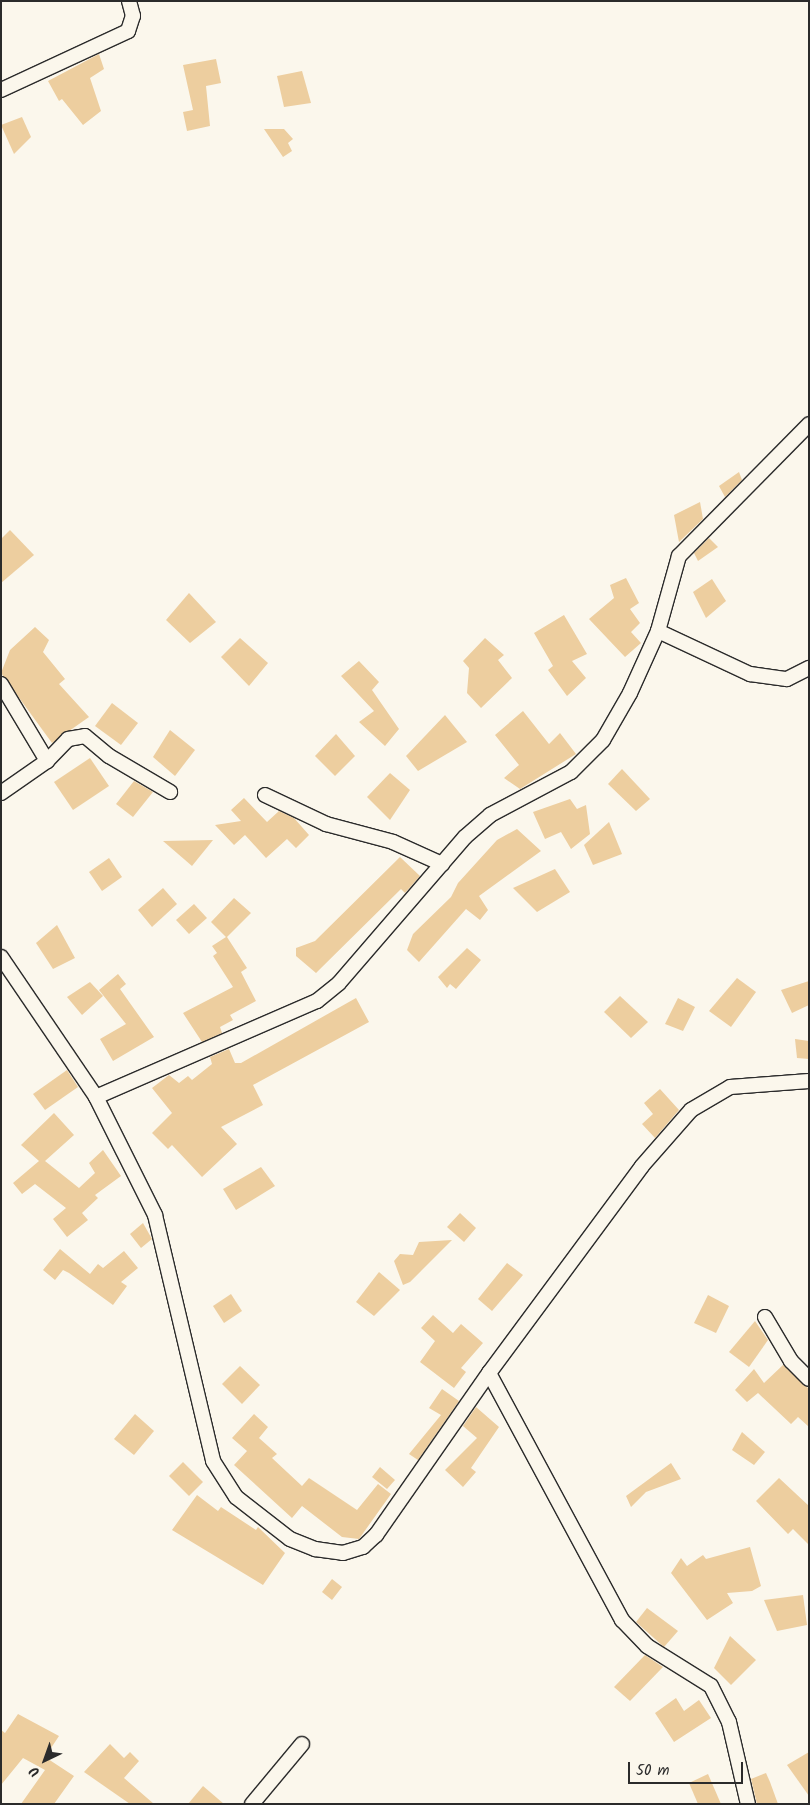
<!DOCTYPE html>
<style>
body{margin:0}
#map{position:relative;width:810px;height:1805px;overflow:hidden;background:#fbf7ec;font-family:Kalam,sans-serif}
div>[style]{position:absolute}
.building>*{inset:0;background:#edce9f}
.roads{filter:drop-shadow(1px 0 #2b2b2b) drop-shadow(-1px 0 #2b2b2b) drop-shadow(0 1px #2b2b2b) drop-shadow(0 -1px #2b2b2b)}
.minor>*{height:14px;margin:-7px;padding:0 7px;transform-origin:7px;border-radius:7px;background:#fbf7ec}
span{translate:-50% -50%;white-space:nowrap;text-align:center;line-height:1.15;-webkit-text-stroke:4.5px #fbf7ec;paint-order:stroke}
.frame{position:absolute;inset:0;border:2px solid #2b2b2b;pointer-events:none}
.north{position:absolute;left:20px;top:1735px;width:50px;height:50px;-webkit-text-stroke:4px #fbf7ec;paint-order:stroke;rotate:222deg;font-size:14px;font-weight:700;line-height:20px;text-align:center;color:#2b2b2b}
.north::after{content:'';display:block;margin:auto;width:18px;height:22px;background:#2b2b2b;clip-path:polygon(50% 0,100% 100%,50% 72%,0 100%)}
.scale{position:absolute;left:628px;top:1762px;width:115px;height:22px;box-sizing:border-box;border:2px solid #2b2b2b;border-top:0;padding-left:6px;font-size:15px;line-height:18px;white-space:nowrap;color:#2b2b2b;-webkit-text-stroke:4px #fbf7ec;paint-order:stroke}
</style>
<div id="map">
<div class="building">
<div style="clip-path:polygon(99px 54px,104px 69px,90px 78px,101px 111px,83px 125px,62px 99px,59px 101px,48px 81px)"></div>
<div style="clip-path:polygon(216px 59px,221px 83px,206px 86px,210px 126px,187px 131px,183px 112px,193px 110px,183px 65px)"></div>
<div style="clip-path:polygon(302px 71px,311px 103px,284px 107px,277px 76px)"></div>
<div style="clip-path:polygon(22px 117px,31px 137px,14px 154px,1px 125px)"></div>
<div style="clip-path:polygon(264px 129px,284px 129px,293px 139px,288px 143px,292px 151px,283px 157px)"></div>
<div style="clip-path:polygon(739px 472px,742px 480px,725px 497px,719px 486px)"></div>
<div style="clip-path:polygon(700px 502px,703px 519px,679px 542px,674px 515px)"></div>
<div style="clip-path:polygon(10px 530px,34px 555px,1px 583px,1px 539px)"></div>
<div style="clip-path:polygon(709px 538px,718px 547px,698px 561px,694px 553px)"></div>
<div style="clip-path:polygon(626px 578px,639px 603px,630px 609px,640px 623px,631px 632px,641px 643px,625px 657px,589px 619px,614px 598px,610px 585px)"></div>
<div style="clip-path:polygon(712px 579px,726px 601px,706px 618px,693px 592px)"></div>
<div style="clip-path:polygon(189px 593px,216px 622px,190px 643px,166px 620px)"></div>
<div style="clip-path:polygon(564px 615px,587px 654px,572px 661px,586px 678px,567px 696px,548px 670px,553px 666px,534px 633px)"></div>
<div style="clip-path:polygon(35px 627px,49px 640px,43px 652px,65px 679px,59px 684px,89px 717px,52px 743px,1px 673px,10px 650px)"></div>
<div style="clip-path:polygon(240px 638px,268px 663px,249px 686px,221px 657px)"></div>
<div style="clip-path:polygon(485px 638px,504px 655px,498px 660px,512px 678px,481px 708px,467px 693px,469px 668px,463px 661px)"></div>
<div style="clip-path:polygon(359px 661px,379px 682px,372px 690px,399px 729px,385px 746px,359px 722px,374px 711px,341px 676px)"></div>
<div style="clip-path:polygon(112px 703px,138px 723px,121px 745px,95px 726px)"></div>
<div style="clip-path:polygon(523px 711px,549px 744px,560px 733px,576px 754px,520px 789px,504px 778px,519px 765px,495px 735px)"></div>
<div style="clip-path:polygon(445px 715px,467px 742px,418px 771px,406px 756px)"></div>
<div style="clip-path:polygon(170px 730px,195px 750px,175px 776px,153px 757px)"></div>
<div style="clip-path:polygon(336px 734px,355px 756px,335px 776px,315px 756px)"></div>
<div style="clip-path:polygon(90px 758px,109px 786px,73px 810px,54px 782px)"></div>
<div style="clip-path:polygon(622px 769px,650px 799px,636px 811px,608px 784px)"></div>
<div style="clip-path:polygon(390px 773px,410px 790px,390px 820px,367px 797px)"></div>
<div style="clip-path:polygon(134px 781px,153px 792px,133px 817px,116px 804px)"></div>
<div style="clip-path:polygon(244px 798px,267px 822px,279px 811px,294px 818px,309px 835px,296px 848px,287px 839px,266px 858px,245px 835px,234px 845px,215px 825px,241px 821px,231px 810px)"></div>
<div style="clip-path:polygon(570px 799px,577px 809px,586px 805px,590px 834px,571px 849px,561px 832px,545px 839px,533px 812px)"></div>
<div style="clip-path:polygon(609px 822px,622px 854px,593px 865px,584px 845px)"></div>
<div style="clip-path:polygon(517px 829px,541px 851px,479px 896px,488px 910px,480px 920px,466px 909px,419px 962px,407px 950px,413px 934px,451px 897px,458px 883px,497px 840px)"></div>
<div style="clip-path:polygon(213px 840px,192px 866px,163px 841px)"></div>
<div style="clip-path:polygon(400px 857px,420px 876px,405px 893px,401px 889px,316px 973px,296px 956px,296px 948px,315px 941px)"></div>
<div style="clip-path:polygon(109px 858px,122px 877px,102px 891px,89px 872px)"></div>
<div style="clip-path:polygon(555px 869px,570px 892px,537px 912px,513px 888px)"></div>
<div style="clip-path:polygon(163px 888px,177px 904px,152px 927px,138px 910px)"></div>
<div style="clip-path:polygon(234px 898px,251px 913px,227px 937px,247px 968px,241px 972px,256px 1001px,230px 1015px,233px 1020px,220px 1027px,222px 1033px,202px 1042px,183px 1013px,233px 987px,213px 956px,217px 953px,212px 946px,226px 937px,211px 922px)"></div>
<div style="clip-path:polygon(194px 904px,207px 918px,189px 934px,176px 920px)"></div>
<div style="clip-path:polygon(57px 925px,75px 958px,53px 969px,36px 943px)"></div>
<div style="clip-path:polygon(467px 948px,481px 960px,456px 989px,450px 984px,447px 988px,438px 977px)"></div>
<div style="clip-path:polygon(118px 974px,126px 984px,120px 989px,154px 1037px,113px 1061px,100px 1039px,126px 1024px,99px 990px)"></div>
<div style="clip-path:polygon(737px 978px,756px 992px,731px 1027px,709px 1011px)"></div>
<div style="clip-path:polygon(809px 981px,809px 1005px,792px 1013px,781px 990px)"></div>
<div style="clip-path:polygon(90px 982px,103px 996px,82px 1015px,67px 997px)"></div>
<div style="clip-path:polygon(620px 996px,648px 1022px,631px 1038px,604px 1012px)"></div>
<div style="clip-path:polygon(356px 998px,369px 1022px,253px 1085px,263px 1105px,221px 1127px,237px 1144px,202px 1177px,172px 1145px,168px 1149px,152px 1133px,172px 1113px,152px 1088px,169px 1075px,179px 1083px,188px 1076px,192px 1080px,212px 1064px,210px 1057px,229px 1049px,235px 1063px,241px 1063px)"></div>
<div style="clip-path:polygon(678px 998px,695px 1007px,683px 1031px,665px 1024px)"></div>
<div style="clip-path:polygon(795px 1039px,809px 1041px,809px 1059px,797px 1058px)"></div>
<div style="clip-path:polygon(67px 1070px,78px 1087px,45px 1110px,33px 1094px)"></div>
<div style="clip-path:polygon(660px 1089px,679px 1110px,655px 1138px,642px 1124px,653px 1114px,644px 1103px)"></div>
<div style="clip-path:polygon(54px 1113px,74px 1135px,45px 1161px,79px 1188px,95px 1173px,89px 1163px,103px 1150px,121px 1176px,95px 1195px,98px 1198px,82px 1213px,88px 1220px,67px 1237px,53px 1219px,66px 1208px,35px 1184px,22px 1194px,13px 1183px,39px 1161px,21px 1145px)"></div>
<div style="clip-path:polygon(261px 1167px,275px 1186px,236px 1210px,223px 1189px)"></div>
<div style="clip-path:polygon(460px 1213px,476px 1228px,464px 1242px,447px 1227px)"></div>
<div style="clip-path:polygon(143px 1223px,152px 1239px,141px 1248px,130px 1234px)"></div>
<div style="clip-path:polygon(452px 1240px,410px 1282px,403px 1285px,394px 1261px,400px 1254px,413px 1255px,419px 1242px)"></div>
<div style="clip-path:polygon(60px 1249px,90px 1274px,98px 1264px,103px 1268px,124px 1251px,138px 1268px,121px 1282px,127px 1286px,113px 1305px,69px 1273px,63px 1270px,55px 1280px,43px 1270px)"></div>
<div style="clip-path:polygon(507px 1263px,523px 1275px,492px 1311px,478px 1299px)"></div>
<div style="clip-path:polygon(379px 1272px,400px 1290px,374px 1316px,356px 1302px)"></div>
<div style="clip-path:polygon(231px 1294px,242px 1311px,224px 1323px,213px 1306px)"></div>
<div style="clip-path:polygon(708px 1295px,729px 1306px,716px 1333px,694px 1323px)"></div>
<div style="clip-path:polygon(433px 1315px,453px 1333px,461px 1324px,483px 1343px,461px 1368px,466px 1372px,454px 1388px,420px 1362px,435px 1341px,421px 1328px)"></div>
<div style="clip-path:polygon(755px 1321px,768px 1340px,749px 1367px,729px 1352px)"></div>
<div style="clip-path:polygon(783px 1365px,809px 1389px,809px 1427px,798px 1417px,791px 1424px,758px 1393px,747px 1402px,735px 1390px,754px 1369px,764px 1383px)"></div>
<div style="clip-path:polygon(240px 1366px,260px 1385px,242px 1404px,222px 1384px)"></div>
<div style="clip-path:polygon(442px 1389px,459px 1401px,418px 1460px,409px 1454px,441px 1415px,429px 1408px)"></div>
<div style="clip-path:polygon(476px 1407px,499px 1427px,471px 1468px,476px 1472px,463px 1487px,445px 1470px,477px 1438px,463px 1426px)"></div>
<div style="clip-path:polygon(135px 1414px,154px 1431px,134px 1455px,114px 1439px)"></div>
<div style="clip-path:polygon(254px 1414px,268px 1427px,259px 1438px,277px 1454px,272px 1458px,302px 1486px,309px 1478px,357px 1510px,378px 1484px,391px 1494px,359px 1539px,342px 1537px,302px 1506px,292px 1518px,234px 1465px,247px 1451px,232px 1438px)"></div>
<div style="clip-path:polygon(742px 1432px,765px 1452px,754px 1465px,732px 1450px)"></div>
<div style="clip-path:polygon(183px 1462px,203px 1482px,189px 1496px,169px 1476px)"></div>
<div style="clip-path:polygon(671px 1463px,681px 1479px,646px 1492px,631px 1507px,626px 1496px)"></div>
<div style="clip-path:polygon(380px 1467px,395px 1480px,387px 1489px,372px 1477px)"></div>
<div style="clip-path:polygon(779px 1478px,809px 1506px,809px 1545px,793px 1529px,788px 1534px,756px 1501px)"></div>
<div style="clip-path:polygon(197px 1495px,218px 1511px,221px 1507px,256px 1530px,258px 1527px,285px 1553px,263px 1585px,172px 1530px)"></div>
<div style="clip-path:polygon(750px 1547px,761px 1586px,752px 1591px,727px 1593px,733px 1603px,707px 1620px,671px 1573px,681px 1558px,687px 1566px,703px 1555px,706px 1559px)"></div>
<div style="clip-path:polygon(332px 1579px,342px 1587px,332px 1600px,322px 1592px)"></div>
<div style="clip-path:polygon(803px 1595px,807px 1625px,777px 1631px,764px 1600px)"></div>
<div style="clip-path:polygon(647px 1608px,678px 1631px,664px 1647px,636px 1622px)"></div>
<div style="clip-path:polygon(730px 1636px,756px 1660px,731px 1685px,714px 1668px)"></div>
<div style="clip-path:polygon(645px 1655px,663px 1667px,630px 1701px,614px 1687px)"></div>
<div style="clip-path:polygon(676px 1698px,684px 1711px,699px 1700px,711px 1718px,674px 1742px,655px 1713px)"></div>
<div style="clip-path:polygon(18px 1714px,59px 1736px,45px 1757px,74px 1776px,54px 1804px,21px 1804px,45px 1770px,23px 1758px,1px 1785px,1px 1730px,5px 1733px)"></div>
<div style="clip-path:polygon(110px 1744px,124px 1758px,130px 1752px,139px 1761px,124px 1778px,154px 1804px,130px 1804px,84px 1772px)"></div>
<div style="clip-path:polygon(809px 1752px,809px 1796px,787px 1765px)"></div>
<div style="clip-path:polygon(766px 1773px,770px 1782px,778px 1804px,757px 1804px,751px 1779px)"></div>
<div style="clip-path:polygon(708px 1774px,721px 1804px,698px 1804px,689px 1783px)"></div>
<div style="clip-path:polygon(203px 1786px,224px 1804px,188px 1804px)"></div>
</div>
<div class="roads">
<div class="minor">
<div style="left:1px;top:90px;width:140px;rotate:-24.9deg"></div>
<div style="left:128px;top:31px;width:16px;rotate:-72deg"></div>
<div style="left:133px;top:16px;width:16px;rotate:-105deg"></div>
<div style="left:658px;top:631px;width:102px;rotate:25.1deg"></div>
<div style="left:750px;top:674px;width:37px;rotate:8deg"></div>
<div style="left:787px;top:679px;width:25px;rotate:-27deg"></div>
<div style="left:1px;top:684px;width:90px;rotate:59.1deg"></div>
<div style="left:1px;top:793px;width:56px;rotate:-34.8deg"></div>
<div style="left:47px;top:761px;width:30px;rotate:-46deg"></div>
<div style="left:68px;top:739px;width:17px;rotate:-10deg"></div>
<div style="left:85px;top:736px;width:31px;rotate:40deg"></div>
<div style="left:109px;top:756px;width:71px;rotate:30.5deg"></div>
<div style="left:265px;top:795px;width:68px;rotate:25.4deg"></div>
<div style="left:326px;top:824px;width:69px;rotate:15deg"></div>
<div style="left:393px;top:842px;width:54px;rotate:24.2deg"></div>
<div style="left:1px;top:957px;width:169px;rotate:55.8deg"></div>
<div style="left:96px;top:1097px;width:132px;rotate:63.4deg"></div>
<div style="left:155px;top:1215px;width:253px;rotate:76.7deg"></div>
<div style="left:213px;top:1461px;width:43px;rotate:57.4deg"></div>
<div style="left:236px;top:1497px;width:68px;rotate:37.9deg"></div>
<div style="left:290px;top:1539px;width:27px;rotate:22deg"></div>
<div style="left:315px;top:1549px;width:28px;rotate:8deg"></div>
<div style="left:343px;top:1553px;width:21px;rotate:-17deg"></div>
<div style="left:363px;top:1547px;width:18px;rotate:-43deg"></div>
<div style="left:376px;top:1535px;width:198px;rotate:-55.1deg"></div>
<div style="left:489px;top:1373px;width:257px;rotate:-53.5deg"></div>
<div style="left:642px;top:1166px;width:74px;rotate:-48.8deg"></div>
<div style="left:691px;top:1110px;width:45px;rotate:-30.5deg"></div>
<div style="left:730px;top:1087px;width:79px;rotate:-4.3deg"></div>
<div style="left:96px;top:1097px;width:241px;rotate:-23.5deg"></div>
<div style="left:317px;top:1001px;width:28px;rotate:-39deg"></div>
<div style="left:339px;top:983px;width:193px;rotate:-49.2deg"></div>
<div style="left:465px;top:837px;width:33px;rotate:-41deg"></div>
<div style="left:490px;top:815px;width:92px;rotate:-28deg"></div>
<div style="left:571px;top:772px;width:45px;rotate:-45deg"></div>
<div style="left:603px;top:740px;width:54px;rotate:-60.1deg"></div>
<div style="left:630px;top:693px;width:68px;rotate:-65.7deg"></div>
<div style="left:658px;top:631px;width:78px;rotate:-74.4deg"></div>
<div style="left:679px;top:556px;width:185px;rotate:-45.4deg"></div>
<div style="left:765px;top:1317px;width:51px;rotate:59.4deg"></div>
<div style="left:791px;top:1361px;width:25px;rotate:45deg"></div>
<div style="left:489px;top:1373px;width:281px;rotate:61.7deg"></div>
<div style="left:622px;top:1620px;width:36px;rotate:46deg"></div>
<div style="left:647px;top:1646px;width:75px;rotate:32deg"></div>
<div style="left:711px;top:1686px;width:40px;rotate:63.4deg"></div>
<div style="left:729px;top:1722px;width:84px;rotate:77deg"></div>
<div style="left:252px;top:1804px;width:78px;rotate:-50.2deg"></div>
</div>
</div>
<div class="frame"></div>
<div class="north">U</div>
<div class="scale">50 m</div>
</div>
